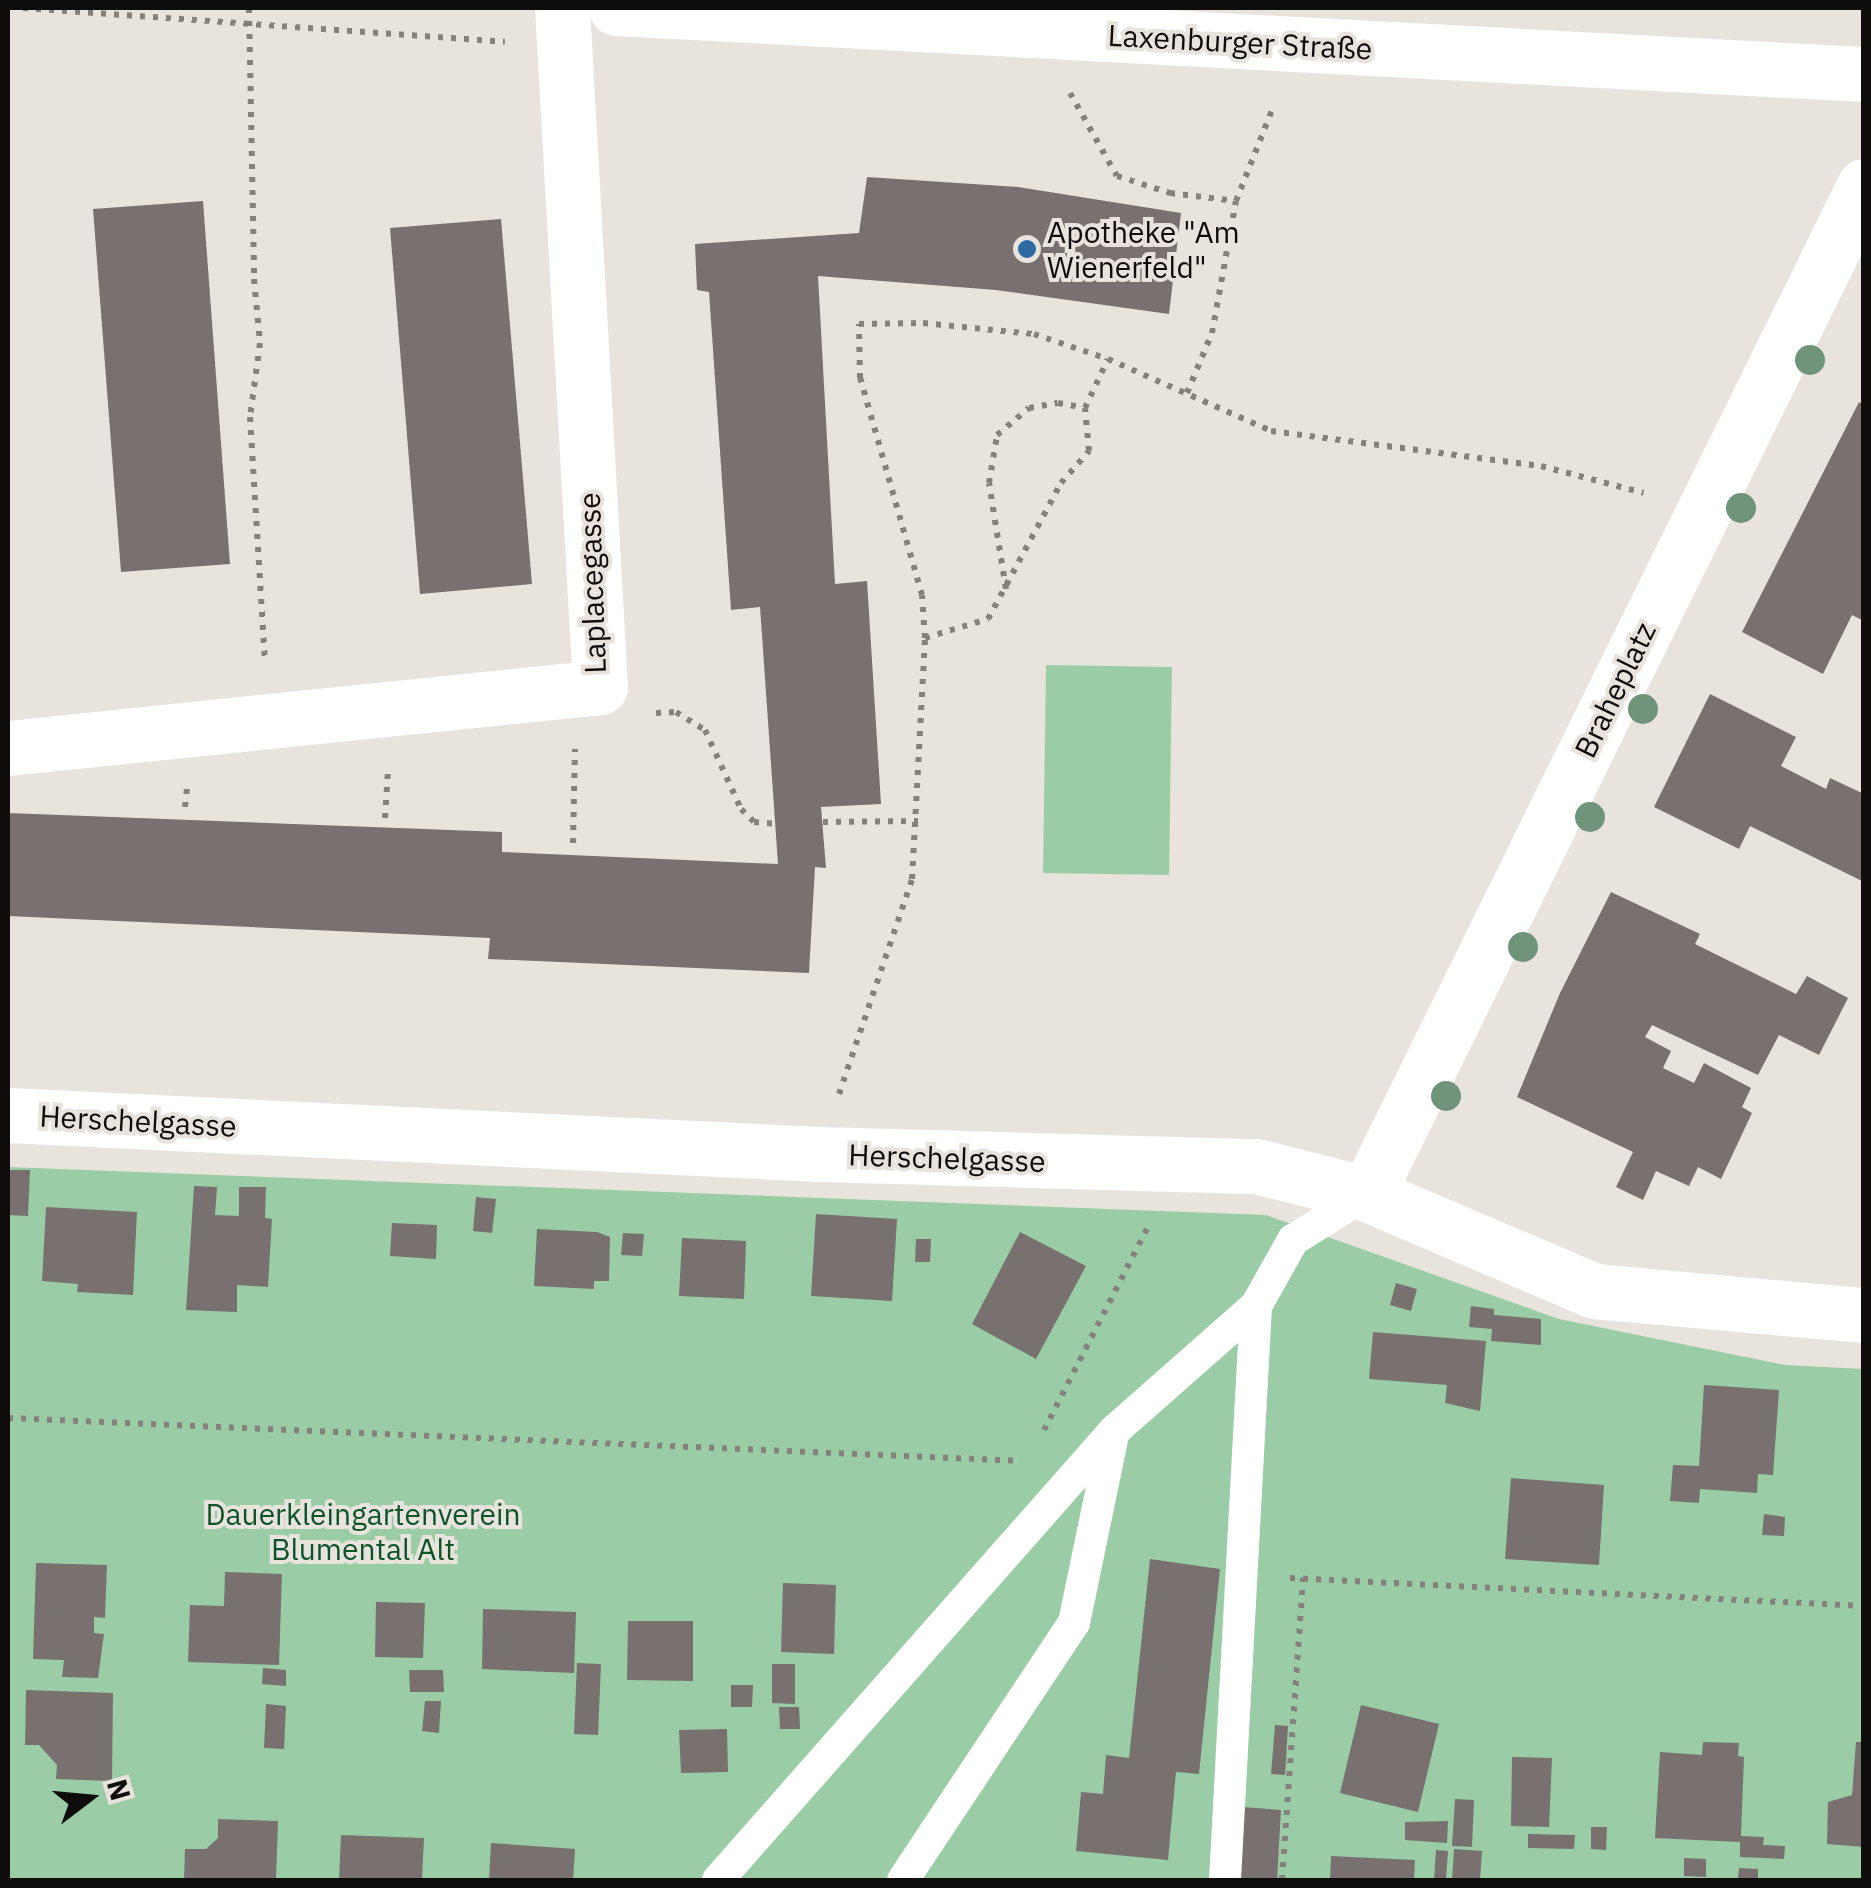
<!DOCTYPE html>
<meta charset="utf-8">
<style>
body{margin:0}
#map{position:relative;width:1871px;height:1888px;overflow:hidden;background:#e9e3de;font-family:"IBM Plex Sans",sans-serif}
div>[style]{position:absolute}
.green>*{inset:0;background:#9acda6}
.building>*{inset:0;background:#787170}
.path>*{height:6px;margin-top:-3px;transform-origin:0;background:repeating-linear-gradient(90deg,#85817d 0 5px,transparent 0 13px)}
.lane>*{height:32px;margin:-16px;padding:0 16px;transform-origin:16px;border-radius:16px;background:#fff}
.street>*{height:55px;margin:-27.5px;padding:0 27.5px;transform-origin:27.5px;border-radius:27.5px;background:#fff}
.trees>*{width:30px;height:30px;margin:-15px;border-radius:50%;background:#6f947a}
.dots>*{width:28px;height:28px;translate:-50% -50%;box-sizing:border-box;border:5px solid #e9e3de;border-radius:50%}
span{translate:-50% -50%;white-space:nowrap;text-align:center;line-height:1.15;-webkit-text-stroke:8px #e9e3de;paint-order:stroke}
.street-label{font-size:30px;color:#0f0d0b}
.poi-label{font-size:30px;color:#0f0d0b}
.left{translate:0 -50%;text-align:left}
.park-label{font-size:30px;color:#0b5429}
.frame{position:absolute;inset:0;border:10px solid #0f0d0b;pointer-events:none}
.north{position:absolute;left:40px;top:1748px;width:100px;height:100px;-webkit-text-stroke:8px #e9e3de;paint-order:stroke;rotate:74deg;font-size:28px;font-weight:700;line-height:40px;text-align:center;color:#0f0d0b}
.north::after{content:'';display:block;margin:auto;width:35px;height:45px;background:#0f0d0b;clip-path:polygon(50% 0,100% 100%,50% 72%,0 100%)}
</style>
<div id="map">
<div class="green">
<div style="clip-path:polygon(1046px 665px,1172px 667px,1169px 875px,1043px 873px)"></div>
<div style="clip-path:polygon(8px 1167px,1266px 1215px,1559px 1319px,1785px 1365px,1863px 1369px,1863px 1880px,8px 1880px)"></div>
</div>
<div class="building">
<div style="clip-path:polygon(867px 177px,1018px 187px,1181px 213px,1169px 314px,996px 290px,818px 276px,835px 584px,867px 581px,881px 804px,821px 807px,826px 868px,815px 867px,809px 973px,488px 959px,490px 938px,8px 916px,8px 813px,502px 832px,502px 852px,778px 864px,760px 607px,731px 610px,709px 292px,697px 290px,695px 244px,859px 233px)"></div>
<div style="clip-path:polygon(203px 201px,230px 564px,121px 572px,93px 209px)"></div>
<div style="clip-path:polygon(501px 219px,532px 584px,420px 594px,390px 228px)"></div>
<div style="clip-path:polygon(1859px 402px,1864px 405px,1864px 621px,1852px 615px,1823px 674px,1742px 632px)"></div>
<div style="clip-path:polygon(1710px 694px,1796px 737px,1781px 766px,1826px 789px,1830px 778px,1864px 794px,1862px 881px,1750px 826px,1739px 849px,1654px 807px)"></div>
<div style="clip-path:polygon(1611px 892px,1700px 934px,1695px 944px,1796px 994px,1807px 976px,1848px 998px,1819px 1055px,1779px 1035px,1758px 1075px,1652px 1025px,1645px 1037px,1671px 1051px,1663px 1068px,1694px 1083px,1704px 1063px,1751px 1088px,1742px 1107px,1752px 1113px,1721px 1179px,1698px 1167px,1689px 1186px,1656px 1171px,1643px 1200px,1616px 1187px,1633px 1152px,1517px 1097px,1560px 993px)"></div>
<div style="clip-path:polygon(8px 1170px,30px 1170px,28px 1216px,8px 1215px)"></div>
<div style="clip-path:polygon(194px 1186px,217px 1187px,215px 1215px,239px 1216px,239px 1187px,266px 1187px,265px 1218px,272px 1219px,268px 1287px,237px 1285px,237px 1312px,186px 1310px)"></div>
<div style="clip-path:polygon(476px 1197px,496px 1199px,492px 1233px,473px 1231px)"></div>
<div style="clip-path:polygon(46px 1207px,137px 1212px,133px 1295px,77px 1292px,78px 1284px,42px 1281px)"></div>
<div style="clip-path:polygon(816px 1214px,897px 1219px,892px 1301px,811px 1296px)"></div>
<div style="clip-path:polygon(392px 1223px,437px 1225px,436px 1259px,390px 1256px)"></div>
<div style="clip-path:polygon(537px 1229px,597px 1232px,610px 1237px,609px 1281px,594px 1281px,594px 1289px,534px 1286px)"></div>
<div style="clip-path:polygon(1020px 1232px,1086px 1266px,1036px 1359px,972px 1324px)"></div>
<div style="clip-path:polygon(623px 1233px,644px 1234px,642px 1256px,621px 1255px)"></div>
<div style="clip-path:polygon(682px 1238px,746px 1241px,744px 1299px,679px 1296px)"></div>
<div style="clip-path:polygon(916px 1239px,931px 1239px,930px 1262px,915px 1262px)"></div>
<div style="clip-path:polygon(1396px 1283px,1417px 1289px,1411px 1311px,1390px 1305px)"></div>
<div style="clip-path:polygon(1471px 1306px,1494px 1309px,1494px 1315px,1541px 1319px,1541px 1345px,1491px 1341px,1492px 1329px,1469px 1327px)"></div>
<div style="clip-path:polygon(1373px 1332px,1486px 1341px,1480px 1411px,1445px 1403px,1447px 1385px,1369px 1379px)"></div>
<div style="clip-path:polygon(1704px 1385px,1779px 1390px,1773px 1475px,1758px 1474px,1757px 1493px,1700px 1489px,1699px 1503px,1670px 1501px,1673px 1465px,1699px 1466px)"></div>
<div style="clip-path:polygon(1511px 1478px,1604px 1485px,1599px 1565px,1505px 1559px)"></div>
<div style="clip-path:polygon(1764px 1514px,1785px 1517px,1784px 1536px,1762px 1535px)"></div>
<div style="clip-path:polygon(1150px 1559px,1220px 1569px,1199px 1774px,1176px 1772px,1168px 1860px,1076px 1851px,1081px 1792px,1103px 1794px,1106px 1755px,1129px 1758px)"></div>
<div style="clip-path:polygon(36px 1563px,107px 1565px,105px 1618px,94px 1617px,94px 1633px,104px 1634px,98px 1678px,62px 1677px,64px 1660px,33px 1659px)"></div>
<div style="clip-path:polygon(225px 1572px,282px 1574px,279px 1665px,188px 1662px,190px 1605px,224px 1606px)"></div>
<div style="clip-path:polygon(783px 1583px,836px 1585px,834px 1654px,781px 1652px)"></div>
<div style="clip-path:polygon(376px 1602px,425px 1603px,423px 1658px,375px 1657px)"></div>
<div style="clip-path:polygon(483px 1609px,576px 1612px,574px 1673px,482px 1669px)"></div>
<div style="clip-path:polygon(628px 1621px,693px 1621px,693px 1681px,627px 1680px)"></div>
<div style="clip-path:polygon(577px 1663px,601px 1664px,598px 1735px,574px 1734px)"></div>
<div style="clip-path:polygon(772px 1664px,795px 1664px,795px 1704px,772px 1703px)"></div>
<div style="clip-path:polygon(263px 1668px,286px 1670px,286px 1686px,262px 1684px)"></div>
<div style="clip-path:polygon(409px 1670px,443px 1670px,444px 1692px,410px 1692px)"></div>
<div style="clip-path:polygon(731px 1685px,753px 1685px,752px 1707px,731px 1707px)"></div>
<div style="clip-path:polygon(26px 1690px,113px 1693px,112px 1781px,56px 1779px,57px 1765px,39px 1745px,25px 1745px)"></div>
<div style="clip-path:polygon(425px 1701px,441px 1701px,439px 1733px,422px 1731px)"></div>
<div style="clip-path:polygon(266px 1704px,286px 1706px,284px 1749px,264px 1748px)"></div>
<div style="clip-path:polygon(1361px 1705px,1439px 1724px,1418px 1812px,1340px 1793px)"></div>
<div style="clip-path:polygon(779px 1707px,799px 1707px,800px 1729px,780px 1729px)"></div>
<div style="clip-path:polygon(1275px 1725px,1288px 1726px,1285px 1775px,1271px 1774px)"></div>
<div style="clip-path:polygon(727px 1729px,728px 1772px,681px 1773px,679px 1730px)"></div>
<div style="clip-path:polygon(1703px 1742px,1739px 1743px,1738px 1756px,1744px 1757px,1741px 1836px,1764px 1837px,1763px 1845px,1785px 1846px,1784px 1859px,1740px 1857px,1740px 1842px,1655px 1838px,1660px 1752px,1702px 1755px)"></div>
<div style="clip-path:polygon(1856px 1742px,1864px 1742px,1864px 1847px,1827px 1844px,1828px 1802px,1852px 1795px)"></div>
<div style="clip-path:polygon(1512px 1757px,1552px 1758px,1549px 1827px,1511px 1826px)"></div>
<div style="clip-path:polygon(1455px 1799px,1474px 1800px,1472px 1847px,1452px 1846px)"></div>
<div style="clip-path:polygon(1243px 1807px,1281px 1810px,1277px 1880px,1237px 1880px)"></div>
<div style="clip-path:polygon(218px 1819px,278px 1821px,276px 1880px,184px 1880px,185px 1849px,206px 1849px,218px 1838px)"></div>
<div style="clip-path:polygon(1448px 1821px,1447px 1843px,1405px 1840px,1405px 1822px)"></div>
<div style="clip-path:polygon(1591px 1827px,1607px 1827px,1606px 1850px,1591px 1849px)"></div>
<div style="clip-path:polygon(1528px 1834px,1575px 1835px,1574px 1849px,1528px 1848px)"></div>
<div style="clip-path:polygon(341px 1835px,424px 1838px,422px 1880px,339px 1880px)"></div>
<div style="clip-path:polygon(491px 1843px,575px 1849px,573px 1880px,489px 1880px)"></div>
<div style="clip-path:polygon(1454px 1849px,1482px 1851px,1480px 1880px,1452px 1880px)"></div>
<div style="clip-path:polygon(1436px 1850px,1448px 1851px,1446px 1880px,1434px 1880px)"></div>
<div style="clip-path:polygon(1331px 1856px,1415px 1860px,1414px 1880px,1330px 1880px)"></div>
<div style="clip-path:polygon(1684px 1858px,1706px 1859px,1706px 1877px,1684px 1876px)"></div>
<div style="clip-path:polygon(1739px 1868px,1758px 1869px,1758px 1880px,1738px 1880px)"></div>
</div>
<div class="path">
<div style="left:23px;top:8px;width:483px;rotate:4deg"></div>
<div style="left:249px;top:8px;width:271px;rotate:88.9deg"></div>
<div style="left:254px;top:279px;width:64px;rotate:84.6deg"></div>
<div style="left:260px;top:343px;width:75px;rotate:97.7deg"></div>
<div style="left:250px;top:417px;width:243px;rotate:86.5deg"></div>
<div style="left:1070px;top:93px;width:95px;rotate:60.5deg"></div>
<div style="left:1117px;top:176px;width:56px;rotate:17.8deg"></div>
<div style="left:1170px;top:193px;width:66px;rotate:6.9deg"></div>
<div style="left:1187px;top:393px;width:65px;rotate:-67.4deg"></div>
<div style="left:1212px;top:333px;width:134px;rotate:-79.7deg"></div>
<div style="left:1236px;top:201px;width:103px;rotate:-68.4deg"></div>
<div style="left:1006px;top:589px;width:107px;rotate:-99.1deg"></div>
<div style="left:989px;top:483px;width:49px;rotate:-80.5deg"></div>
<div style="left:997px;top:435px;width:42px;rotate:-40.2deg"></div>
<div style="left:1029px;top:408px;width:29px;rotate:-10deg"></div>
<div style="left:1058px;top:403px;width:27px;rotate:10deg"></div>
<div style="left:925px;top:638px;width:66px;rotate:-16.8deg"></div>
<div style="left:988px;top:619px;width:154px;rotate:-61.8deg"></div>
<div style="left:1061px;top:483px;width:43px;rotate:-48.8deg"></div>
<div style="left:1089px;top:451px;width:43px;rotate:-95.3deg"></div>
<div style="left:1085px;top:408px;width:54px;rotate:-64.9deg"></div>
<div style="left:656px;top:713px;width:20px;rotate:-3deg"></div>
<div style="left:676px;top:712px;width:34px;rotate:32deg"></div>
<div style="left:705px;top:730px;width:87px;rotate:65.5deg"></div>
<div style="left:741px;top:809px;width:18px;rotate:45deg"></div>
<div style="left:754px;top:822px;width:21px;rotate:5deg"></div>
<div style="left:185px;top:807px;width:19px;rotate:-84deg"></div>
<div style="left:385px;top:818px;width:48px;rotate:-86.4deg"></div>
<div style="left:823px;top:822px;width:95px;rotate:-0.6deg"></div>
<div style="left:573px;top:843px;width:94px;rotate:-88.8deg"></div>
<div style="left:839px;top:1094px;width:227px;rotate:-71.2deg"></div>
<div style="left:912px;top:879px;width:241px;rotate:-86.9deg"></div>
<div style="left:925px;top:638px;width:43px;rotate:-94deg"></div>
<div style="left:922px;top:595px;width:226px;rotate:-105.9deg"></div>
<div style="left:860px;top:378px;width:54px;rotate:-91.1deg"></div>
<div style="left:859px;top:324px;width:64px;rotate:-0.9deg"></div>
<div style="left:923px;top:323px;width:112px;rotate:5.7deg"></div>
<div style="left:1034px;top:334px;width:78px;rotate:18.7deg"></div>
<div style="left:1108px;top:359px;width:178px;rotate:23.8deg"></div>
<div style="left:1271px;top:431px;width:272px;rotate:7.4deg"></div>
<div style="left:1541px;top:466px;width:106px;rotate:14.7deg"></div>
<div style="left:8px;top:1418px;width:1014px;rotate:2.43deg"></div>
<div style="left:1044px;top:1430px;width:233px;rotate:-62.9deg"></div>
<div style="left:1290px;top:1578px;width:575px;rotate:2.79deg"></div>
<div style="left:1282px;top:1880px;width:303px;rotate:-86deg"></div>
</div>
<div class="lane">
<div style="left:718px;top:1880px;width:599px;rotate:-48.59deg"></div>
<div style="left:1114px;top:1431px;width:189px;rotate:-41.4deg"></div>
<div style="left:1256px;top:1306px;width:76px;rotate:-60.7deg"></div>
<div style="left:1293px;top:1240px;width:87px;rotate:-31.9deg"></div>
<div style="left:903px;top:1880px;width:309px;rotate:-56.4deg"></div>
<div style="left:1074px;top:1623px;width:192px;rotate:-78.3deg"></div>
<div style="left:1225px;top:1880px;width:575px;rotate:-86.91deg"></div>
</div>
<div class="street">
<div style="left:616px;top:8px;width:1250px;rotate:3.03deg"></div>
<div style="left:8px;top:748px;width:595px;rotate:-5.88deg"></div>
<div style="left:600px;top:687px;width:680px;rotate:-93.2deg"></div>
<div style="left:8px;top:1115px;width:812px;rotate:2.75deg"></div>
<div style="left:819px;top:1154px;width:437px;rotate:1.6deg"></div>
<div style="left:1256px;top:1166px;width:114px;rotate:14.2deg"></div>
<div style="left:1367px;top:1194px;width:247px;rotate:23.1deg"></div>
<div style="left:1594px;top:1291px;width:271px;rotate:5.1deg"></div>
<div style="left:1367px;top:1194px;width:1124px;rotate:-63.75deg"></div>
</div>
<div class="trees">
<div style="left:1810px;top:360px"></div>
<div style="left:1741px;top:508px"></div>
<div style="left:1643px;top:709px"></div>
<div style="left:1590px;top:817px"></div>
<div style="left:1523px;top:947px"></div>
<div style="left:1446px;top:1096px"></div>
</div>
<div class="dots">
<div style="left:1027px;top:249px;background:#2e6aa2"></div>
</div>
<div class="street-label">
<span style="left:1240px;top:42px;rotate:3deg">Laxenburger Straße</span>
<span style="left:592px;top:583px;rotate:-92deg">Laplacegasse</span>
<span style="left:1615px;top:690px;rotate:-64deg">Braheplatz</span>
<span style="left:138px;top:1121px;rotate:3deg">Herschelgasse</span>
<span style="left:947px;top:1158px;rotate:2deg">Herschelgasse</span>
</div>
<div class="poi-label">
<span class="left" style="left:1047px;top:249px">Apotheke "Am<br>Wienerfeld"</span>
</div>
<div class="park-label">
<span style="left:363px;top:1531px">Dauerkleingartenverein<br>Blumental Alt</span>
</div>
<div class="frame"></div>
<div class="north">N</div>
</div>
